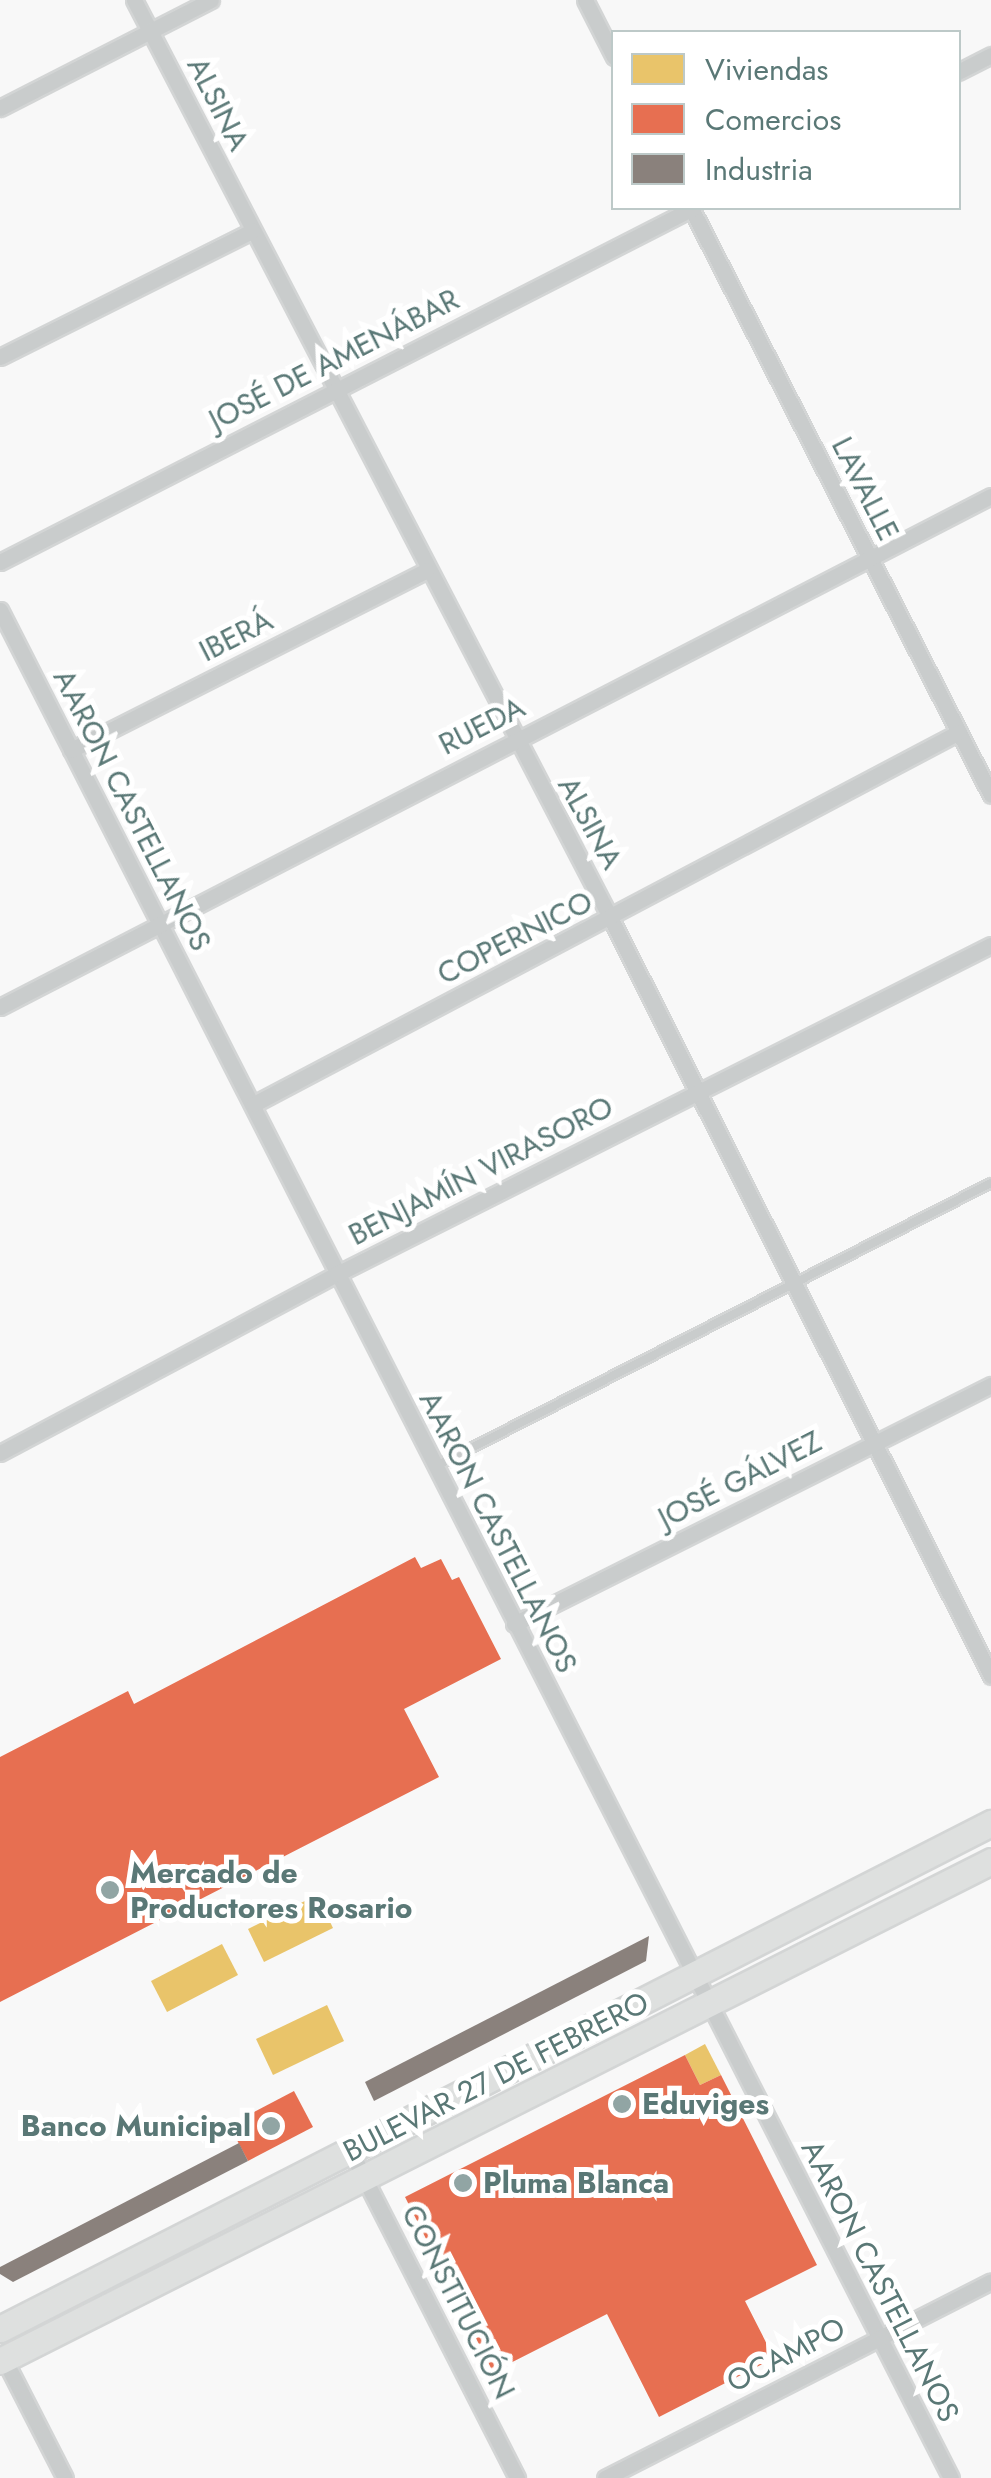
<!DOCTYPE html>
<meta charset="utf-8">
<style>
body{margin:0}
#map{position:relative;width:991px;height:2478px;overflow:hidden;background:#f8f8f8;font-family:Jost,sans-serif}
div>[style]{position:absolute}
.homes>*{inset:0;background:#e9c46a}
.shops>*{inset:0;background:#e76f51}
.industry>*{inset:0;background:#8a817c}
.roads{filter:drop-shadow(2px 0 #d3d5d5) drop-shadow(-2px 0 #d3d5d5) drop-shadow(0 2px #d3d5d5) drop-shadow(0 -2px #d3d5d5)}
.lane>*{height:8px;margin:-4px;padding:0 4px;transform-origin:4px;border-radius:4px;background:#c9cccc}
.street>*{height:15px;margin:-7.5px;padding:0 7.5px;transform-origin:7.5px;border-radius:7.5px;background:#c9cccc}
.primary>*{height:25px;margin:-12.5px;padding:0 12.5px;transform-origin:12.5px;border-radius:12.5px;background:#dee0df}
.dots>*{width:28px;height:28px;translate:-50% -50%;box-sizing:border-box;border:5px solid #fff;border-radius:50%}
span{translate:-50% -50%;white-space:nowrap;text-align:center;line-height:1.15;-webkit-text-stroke:10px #fff;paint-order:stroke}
.street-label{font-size:30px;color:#5a7876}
.poi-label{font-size:30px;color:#5a7876;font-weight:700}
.left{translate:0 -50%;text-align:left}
.right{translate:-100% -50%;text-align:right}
.legend{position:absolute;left:611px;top:30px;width:350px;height:180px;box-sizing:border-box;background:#fff;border:2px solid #bdc9c8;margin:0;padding:12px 18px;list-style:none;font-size:30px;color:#5a7876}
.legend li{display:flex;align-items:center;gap:20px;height:50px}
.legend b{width:50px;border:2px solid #bdc9c8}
</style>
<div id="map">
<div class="homes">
<div style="clip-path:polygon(317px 1895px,333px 1928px,264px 1962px,248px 1929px)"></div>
<div style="clip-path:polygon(222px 1944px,238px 1975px,167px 2012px,151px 1981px)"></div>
<div style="clip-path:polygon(327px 2005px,344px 2041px,273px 2075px,256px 2039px)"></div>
<div style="clip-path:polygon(705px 2044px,721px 2075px,700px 2085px,685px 2055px)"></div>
</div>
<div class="shops">
<div style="clip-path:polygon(415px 1557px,421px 1568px,441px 1559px,452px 1580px,459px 1577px,501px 1659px,404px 1709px,439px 1777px,0 2002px,0 1757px,128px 1691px,134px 1704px)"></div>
<div style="clip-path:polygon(685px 2055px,700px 2085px,721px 2075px,817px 2265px,745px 2301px,774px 2358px,659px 2417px,607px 2314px,493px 2372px,405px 2197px)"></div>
<div style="clip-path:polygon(294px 2091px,313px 2127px,248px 2161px,229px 2125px)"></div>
</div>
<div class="industry">
<div style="clip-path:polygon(649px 1936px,646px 1961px,374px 2101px,365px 2082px)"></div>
<div style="clip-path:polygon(239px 2143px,248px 2161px,13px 2282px,0 2274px,0 2267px)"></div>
</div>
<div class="roads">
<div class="lane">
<div style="left:434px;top:1467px;width:625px;rotate:-27.02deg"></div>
</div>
<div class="street">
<div style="left:134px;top:0;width:1035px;rotate:62.57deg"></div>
<div style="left:611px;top:919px;width:847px;rotate:63.34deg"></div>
<div style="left:585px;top:0;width:64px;rotate:63deg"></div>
<div style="left:958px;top:72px;width:37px;rotate:-27deg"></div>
<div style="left:0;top:108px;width:237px;rotate:-27.1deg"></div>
<div style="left:691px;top:208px;width:659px;rotate:62.93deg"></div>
<div style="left:0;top:357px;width:282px;rotate:-26.6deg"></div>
<div style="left:0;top:562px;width:778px;rotate:-27.06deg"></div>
<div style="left:0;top:610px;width:2096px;rotate:63.02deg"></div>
<div style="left:71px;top:750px;width:398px;rotate:-26.8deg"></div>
<div style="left:0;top:1007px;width:1115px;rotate:-27.28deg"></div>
<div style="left:254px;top:1104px;width:797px;rotate:-27.82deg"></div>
<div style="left:0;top:1453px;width:382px;rotate:-28deg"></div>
<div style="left:337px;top:1274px;width:732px;rotate:-26.71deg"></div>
<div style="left:514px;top:1624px;width:534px;rotate:-26.61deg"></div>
<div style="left:351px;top:2152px;width:366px;rotate:63deg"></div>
<div style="left:2px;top:2355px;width:138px;rotate:62.9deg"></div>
<div style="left:605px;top:2478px;width:433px;rotate:-27deg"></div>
</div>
<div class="primary">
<div style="left:0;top:2329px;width:1113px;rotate:-27.05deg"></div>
<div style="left:0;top:2361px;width:1110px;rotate:-26.77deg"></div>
</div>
</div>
<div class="dots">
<div style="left:110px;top:1890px;background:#91a5a4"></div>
<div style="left:622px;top:2104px;background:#91a5a4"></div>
<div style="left:271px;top:2126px;background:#91a5a4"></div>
<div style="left:463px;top:2183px;background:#91a5a4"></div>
</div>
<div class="street-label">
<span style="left:218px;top:104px;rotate:63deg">ALSINA</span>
<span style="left:334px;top:360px;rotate:-27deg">JOSÉ DE AMENÁBAR</span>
<span style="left:865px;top:489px;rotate:63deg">LAVALLE</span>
<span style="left:236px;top:636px;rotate:-27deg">IBERÁ</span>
<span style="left:482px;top:726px;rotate:-27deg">RUEDA</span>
<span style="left:132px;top:810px;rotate:63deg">AARON CASTELLANOS</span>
<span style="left:590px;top:823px;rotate:61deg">ALSINA</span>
<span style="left:515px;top:938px;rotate:-27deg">COPERNICO</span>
<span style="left:481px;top:1171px;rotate:-27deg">BENJAMÍN VIRASORO</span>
<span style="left:740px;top:1480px;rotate:-27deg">JOSÉ GÁLVEZ</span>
<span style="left:498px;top:1532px;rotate:63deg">AARON CASTELLANOS</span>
<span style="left:496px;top:2077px;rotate:-27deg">BULEVAR 27 DE FEBRERO</span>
<span style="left:880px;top:2281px;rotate:63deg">AARON CASTELLANOS</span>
<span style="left:458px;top:2302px;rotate:63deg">CONSTITUCIÓN</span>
<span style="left:786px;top:2355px;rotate:-27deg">OCAMPO</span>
</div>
<div class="poi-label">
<span class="left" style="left:130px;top:1890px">Mercado de<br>Productores Rosario</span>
<span class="left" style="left:642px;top:2104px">Eduviges</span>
<span class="right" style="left:251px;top:2126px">Banco Municipal</span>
<span class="left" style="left:483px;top:2183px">Pluma Blanca</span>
</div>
<ul class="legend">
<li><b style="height:28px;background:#e9c46a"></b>Viviendas</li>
<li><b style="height:28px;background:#e76f51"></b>Comercios</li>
<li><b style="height:28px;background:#8a817c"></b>Industria</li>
</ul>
</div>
